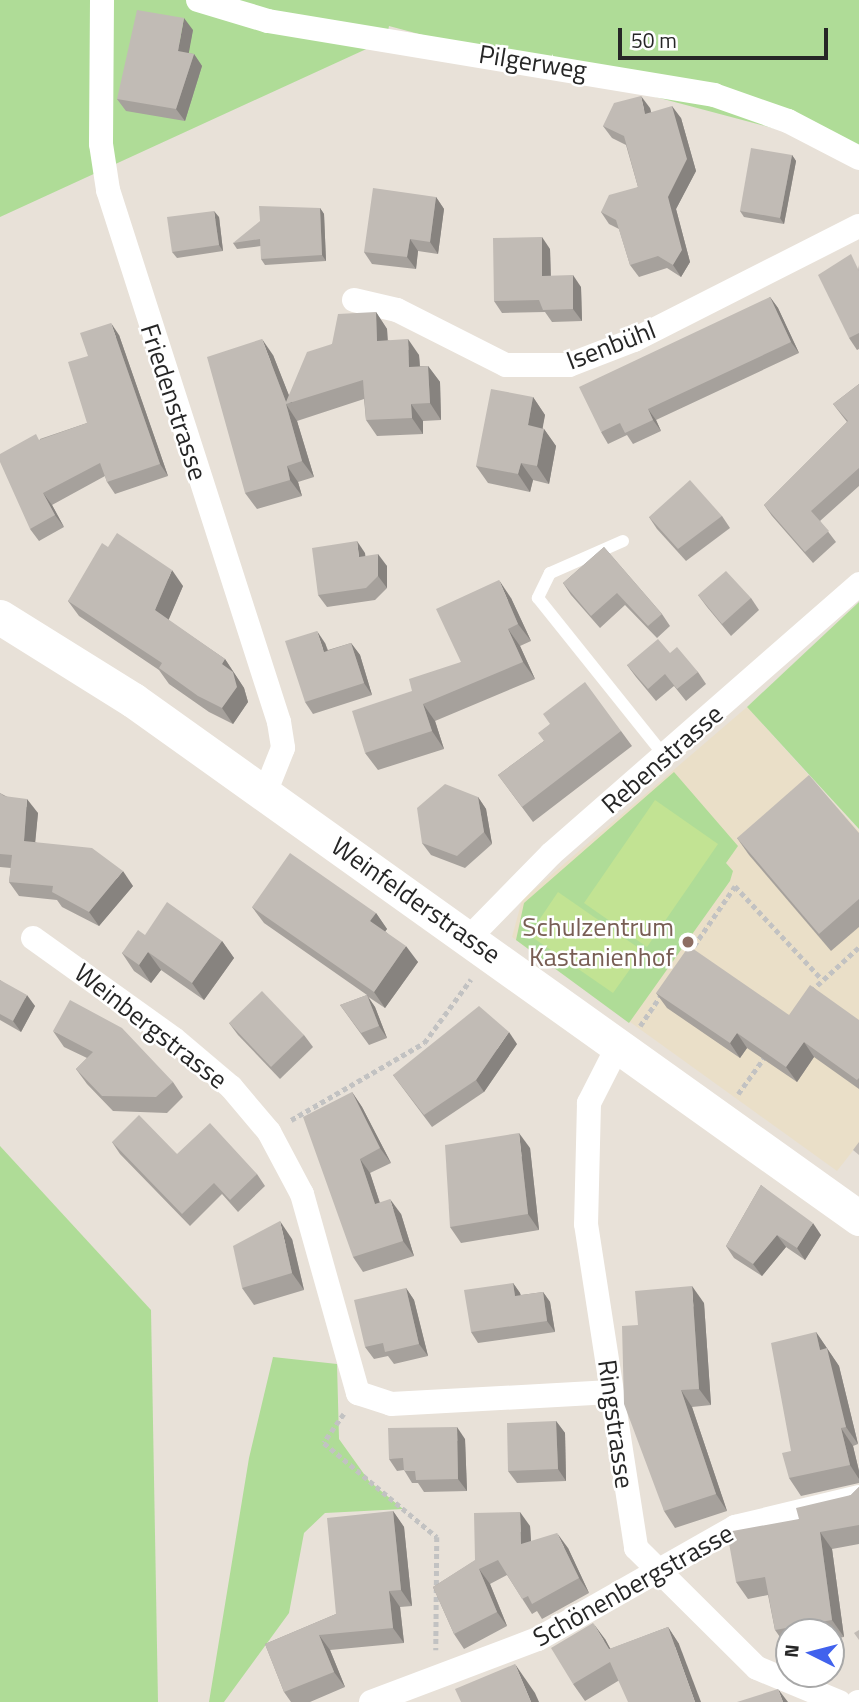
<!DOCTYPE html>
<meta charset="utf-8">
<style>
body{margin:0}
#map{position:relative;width:859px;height:1702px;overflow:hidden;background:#e8e1d8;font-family:"Titillium Web",sans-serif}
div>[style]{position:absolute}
.education>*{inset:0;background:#eadfc8}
.green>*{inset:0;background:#afdc97}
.pitch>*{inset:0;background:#c2e393}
.path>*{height:4.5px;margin-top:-2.25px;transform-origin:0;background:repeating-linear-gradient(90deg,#c2c2c2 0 5px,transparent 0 8.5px)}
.service>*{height:12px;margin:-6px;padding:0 6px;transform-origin:6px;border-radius:6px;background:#fff}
.minor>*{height:24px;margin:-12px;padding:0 12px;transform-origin:12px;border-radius:12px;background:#fff}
.secondary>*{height:35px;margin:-17.5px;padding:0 17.5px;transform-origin:17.5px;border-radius:17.5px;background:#fff}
.wall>*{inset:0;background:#a6a19c}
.shaded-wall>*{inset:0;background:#87837f}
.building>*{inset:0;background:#c1bbb5}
.dots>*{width:19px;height:19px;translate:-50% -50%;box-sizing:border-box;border:4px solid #fff;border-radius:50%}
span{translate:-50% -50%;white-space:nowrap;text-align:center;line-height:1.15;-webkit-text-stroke:5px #fff;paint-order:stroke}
.street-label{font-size:26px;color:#262626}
.education-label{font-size:26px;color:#785e54}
.right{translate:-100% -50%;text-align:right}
.north{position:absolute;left:775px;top:1618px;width:70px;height:70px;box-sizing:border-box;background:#fff;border:2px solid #a8a8a8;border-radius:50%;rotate:276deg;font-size:19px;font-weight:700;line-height:28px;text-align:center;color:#262626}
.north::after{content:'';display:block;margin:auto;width:24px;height:32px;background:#4162ed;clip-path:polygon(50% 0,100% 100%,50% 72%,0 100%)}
.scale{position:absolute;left:618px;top:28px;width:210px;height:32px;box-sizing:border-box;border:4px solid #262626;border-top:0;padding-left:9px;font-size:21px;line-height:24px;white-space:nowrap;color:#262626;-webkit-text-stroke:5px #fff;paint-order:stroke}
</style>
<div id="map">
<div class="education">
<div style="clip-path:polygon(747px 707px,859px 831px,859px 1143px,837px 1171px,512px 937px,522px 900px)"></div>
</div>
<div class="green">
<div style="clip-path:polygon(0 0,859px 0,859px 151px,389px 26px,386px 40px,0 217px)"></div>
<div style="clip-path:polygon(859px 602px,859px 829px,747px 707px)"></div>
<div style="clip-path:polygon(674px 772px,738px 846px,726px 863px,733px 871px,730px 881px,629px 1023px,516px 940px,524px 903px)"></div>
<div style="clip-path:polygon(0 1146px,151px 1310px,158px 1702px,0 1702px)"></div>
<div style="clip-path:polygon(273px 1357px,337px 1364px,339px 1439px,369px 1481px,403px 1509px,325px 1513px,304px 1533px,289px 1613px,224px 1702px,209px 1702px,249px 1458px)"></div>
</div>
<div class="pitch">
<div style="clip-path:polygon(655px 800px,718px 844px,647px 947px,584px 903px)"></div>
<div style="clip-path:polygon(558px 892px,643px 951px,613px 993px,529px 935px)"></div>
</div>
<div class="path">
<div style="left:689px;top:953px;width:81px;rotate:-55.5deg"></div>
<div style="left:735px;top:886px;width:125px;rotate:47deg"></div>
<div style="left:811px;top:991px;width:65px;rotate:-42.5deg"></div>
<div style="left:640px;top:1026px;width:41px;rotate:-55.9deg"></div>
<div style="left:738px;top:1094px;width:48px;rotate:-54.3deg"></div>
<div style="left:291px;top:1120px;width:154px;rotate:-30.1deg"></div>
<div style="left:424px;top:1043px;width:79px;rotate:-53.7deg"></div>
<div style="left:344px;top:1414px;width:35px;rotate:125deg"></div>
<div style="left:324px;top:1443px;width:147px;rotate:39.8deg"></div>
<div style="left:437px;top:1537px;width:113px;rotate:90.5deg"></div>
</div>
<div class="service">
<div style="left:623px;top:541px;width:80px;rotate:156.3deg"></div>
<div style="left:550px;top:573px;width:28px;rotate:116deg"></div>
<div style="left:538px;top:598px;width:205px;rotate:51.3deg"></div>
</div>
<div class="minor">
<div style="left:102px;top:0;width:144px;rotate:90.4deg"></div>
<div style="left:101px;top:144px;width:47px;rotate:81.3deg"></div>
<div style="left:108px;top:190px;width:559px;rotate:72.18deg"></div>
<div style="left:279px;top:722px;width:26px;rotate:81deg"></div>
<div style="left:283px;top:748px;width:48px;rotate:111.8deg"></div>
<div style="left:198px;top:0;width:73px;rotate:16.7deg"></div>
<div style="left:268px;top:21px;width:452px;rotate:9.4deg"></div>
<div style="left:714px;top:95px;width:78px;rotate:19.4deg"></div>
<div style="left:788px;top:121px;width:80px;rotate:27.5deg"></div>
<div style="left:354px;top:300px;width:44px;rotate:13.1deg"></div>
<div style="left:397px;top:310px;width:122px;rotate:26.8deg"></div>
<div style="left:506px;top:365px;width:63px"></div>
<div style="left:569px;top:365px;width:70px;rotate:-21deg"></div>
<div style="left:634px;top:340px;width:252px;rotate:-26.9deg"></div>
<div style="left:33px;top:938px;width:173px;rotate:35.6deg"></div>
<div style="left:174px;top:1039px;width:75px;rotate:40.1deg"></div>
<div style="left:231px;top:1087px;width:59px;rotate:49.8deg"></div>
<div style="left:269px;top:1132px;width:70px;rotate:62deg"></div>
<div style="left:302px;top:1194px;width:207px;rotate:74.3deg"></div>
<div style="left:358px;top:1393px;width:35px;rotate:18deg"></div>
<div style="left:391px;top:1404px;width:220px;rotate:-3.1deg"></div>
<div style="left:469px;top:938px;width:117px;rotate:-45.7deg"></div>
<div style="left:551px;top:854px;width:410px;rotate:-41.2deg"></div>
<div style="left:617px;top:1048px;width:62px;rotate:117deg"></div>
<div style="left:589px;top:1103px;width:121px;rotate:91.4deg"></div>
<div style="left:586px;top:1224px;width:328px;rotate:81.2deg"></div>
<div style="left:636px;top:1548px;width:170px;rotate:44.8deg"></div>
<div style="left:757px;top:1668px;width:89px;rotate:22.5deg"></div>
<div style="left:371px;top:1702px;width:178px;rotate:-20.7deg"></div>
<div style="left:538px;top:1639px;width:227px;rotate:-29.6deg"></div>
<div style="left:735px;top:1527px;width:128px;rotate:-13.6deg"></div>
<div style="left:858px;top:1702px;width:1px"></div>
</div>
<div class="secondary">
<div style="left:0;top:617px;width:157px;rotate:32deg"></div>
<div style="left:133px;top:700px;width:892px;rotate:35.51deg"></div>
</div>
<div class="wall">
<div style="clip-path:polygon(193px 30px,188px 53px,194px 54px,202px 66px,185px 121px,126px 111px,117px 99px)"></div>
<div style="clip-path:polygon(650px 108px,651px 112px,681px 118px,696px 171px,676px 209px,690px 262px,681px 277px,667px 268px,639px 277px,630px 265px,619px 229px,609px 224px,601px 212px,638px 187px,626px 145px,612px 138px,603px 126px)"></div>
<div style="clip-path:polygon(792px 155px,796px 161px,784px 224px,744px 217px,740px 211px)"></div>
<div style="clip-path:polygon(436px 197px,444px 209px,438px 254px,418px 251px,416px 269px,372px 264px,364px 252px)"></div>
<div style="clip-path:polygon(320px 208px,324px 214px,326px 261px,265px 265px,261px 259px,261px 246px,237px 249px,233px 243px)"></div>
<div style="clip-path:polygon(219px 217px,223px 251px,177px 258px,172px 252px)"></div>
<div style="clip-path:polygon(550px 249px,551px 276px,581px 287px,582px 321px,552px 322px,545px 312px,502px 313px,494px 301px)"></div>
<div style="clip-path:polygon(859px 265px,859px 349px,857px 350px,849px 338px)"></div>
<div style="clip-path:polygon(770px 297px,778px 308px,799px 353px,656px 420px,661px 431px,633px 444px,627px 435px,608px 444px,601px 432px)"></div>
<div style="clip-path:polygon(376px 312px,387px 329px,388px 340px,419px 355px,420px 366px,428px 366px,440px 382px,441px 420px,423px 421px,423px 434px,377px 436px,366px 420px,364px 399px,297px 421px,314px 477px,298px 482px,302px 496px,257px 509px,245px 493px,273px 355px,289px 396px,332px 344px)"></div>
<div style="clip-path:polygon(119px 335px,168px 476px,115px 494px,107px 482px,105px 476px,52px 505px,64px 527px,39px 541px,30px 529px,40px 439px,87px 423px,88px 356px)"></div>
<div style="clip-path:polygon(859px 384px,859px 486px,820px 521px,836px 542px,813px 563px,772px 516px,764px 505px,847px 422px,833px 404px)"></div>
<div style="clip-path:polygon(533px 397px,545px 415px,542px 428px,544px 429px,556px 446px,549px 484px,533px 480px,530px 492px,488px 483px,476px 466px)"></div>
<div style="clip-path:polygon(722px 516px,730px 528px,686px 561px,657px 529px,649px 517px)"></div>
<div style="clip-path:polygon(108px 547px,183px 586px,168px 620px,225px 659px,244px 688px,248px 702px,233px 724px,209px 712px,169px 684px,159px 670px,79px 616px,68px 601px)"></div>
<div style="clip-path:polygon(604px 547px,662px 614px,670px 626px,657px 638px,625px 605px,600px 628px,571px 595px,563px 583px)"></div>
<div style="clip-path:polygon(365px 553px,365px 556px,387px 566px,387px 588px,375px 600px,327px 607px,318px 595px)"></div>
<div style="clip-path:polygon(698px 595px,751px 598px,759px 610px,731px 636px,707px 607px)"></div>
<div style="clip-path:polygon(511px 598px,531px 641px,520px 646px,535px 679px,435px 721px,444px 749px,378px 770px,365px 753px,461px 662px)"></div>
<div style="clip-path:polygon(325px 643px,328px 650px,351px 643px,360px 655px,372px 695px,313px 714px,305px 702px)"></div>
<div style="clip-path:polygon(670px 653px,698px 672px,706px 684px,686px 701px,674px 686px,656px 701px,636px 677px,627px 665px)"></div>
<div style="clip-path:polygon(550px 724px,621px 731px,632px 746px,533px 822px,498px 775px,544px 741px)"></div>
<div style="clip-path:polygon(0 793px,38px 813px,35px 842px,133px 886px,99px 926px,62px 907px,57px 900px,19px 896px,9px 882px,11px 868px,0 867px)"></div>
<div style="clip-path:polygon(478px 797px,486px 809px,492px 844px,465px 868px,431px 855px,422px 843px)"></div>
<div style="clip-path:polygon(859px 833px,859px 927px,831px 951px,749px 855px,737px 838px)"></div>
<div style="clip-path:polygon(252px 907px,376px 913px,387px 929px,385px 931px,418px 962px,385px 1008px,367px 996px,375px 1007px,387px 1038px,369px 1045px,340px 1005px,367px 995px,264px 923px)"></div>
<div style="clip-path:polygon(145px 935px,222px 941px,234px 958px,204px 1000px,161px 970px,151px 983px,134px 971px,122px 953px)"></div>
<div style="clip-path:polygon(0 980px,35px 1006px,21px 1032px,0 1020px)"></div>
<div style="clip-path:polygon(656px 993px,789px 1015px,859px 1020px,859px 1089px,814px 1057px,797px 1082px,747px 1048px,740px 1058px,667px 1008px)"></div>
<div style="clip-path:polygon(229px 1023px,304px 1035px,313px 1047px,280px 1079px,238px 1035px)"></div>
<div style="clip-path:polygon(53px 1031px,173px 1082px,183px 1097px,167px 1113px,113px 1111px,87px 1084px,76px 1069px,87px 1058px,64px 1047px)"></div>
<div style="clip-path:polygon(517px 1044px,484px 1092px,432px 1127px,393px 1075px)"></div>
<div style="clip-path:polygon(352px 1092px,362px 1107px,391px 1163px,370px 1173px,380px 1203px,401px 1214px,414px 1256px,363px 1272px,353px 1257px)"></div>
<div style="clip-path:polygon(112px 1142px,177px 1154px,257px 1174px,265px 1186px,238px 1212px,222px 1194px,190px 1226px,120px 1154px)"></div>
<div style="clip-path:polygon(530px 1148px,539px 1230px,461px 1243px,450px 1227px)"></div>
<div style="clip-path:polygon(761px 1185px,821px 1235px,805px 1260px,786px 1247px,762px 1276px,734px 1258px,726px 1246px)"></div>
<div style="clip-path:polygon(292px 1239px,304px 1290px,254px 1305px,242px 1288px)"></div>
<div style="clip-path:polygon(513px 1283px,520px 1293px,521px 1295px,543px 1292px,550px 1302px,555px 1332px,478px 1343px,471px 1332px)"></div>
<div style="clip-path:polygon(406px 1288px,414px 1300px,428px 1356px,394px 1364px,388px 1356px,374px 1359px,365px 1347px)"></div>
<div style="clip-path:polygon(704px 1303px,711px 1405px,692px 1407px,727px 1511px,675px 1528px,664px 1511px,638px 1325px)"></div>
<div style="clip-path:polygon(816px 1332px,839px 1366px,858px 1444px,853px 1446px,859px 1471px,859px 1483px,801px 1496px,789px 1478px,791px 1451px)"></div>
<div style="clip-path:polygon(556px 1421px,565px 1433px,566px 1481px,517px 1483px,508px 1471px)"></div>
<div style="clip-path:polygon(465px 1439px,467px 1491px,424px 1492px,418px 1483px,412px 1483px,404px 1470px,397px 1471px,389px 1459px)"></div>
<div style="clip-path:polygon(859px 1487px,859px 1544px,832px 1549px,844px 1637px,831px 1639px,831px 1632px,789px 1632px,789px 1647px,787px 1647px,775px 1630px,768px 1595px,748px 1599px,736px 1582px,799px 1519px,851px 1495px)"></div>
<div style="clip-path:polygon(393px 1511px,404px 1527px,412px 1606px,400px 1607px,404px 1643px,330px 1650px,345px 1687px,310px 1702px,291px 1702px,284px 1692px,265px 1644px,336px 1614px)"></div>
<div style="clip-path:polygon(530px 1526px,531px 1541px,568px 1548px,589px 1593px,542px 1619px,537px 1611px,532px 1614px,507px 1575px,490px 1584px,507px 1626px,464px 1649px,454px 1634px,433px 1587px)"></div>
<div style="clip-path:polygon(668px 1627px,679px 1644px,585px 1701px,573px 1684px,605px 1639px,610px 1649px)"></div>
</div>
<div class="shaded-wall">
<div style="clip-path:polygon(184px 18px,193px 30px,187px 63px,178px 51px)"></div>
<div style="clip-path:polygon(194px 54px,202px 66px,185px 121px,176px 109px)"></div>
<div style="clip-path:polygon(641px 96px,650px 108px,654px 126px,645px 114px)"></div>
<div style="clip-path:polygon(672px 106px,681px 118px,696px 171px,676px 209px,690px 262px,681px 277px,673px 265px,668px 197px)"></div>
<div style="clip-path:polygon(792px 155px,796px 161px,784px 224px,780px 218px)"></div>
<div style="clip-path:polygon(436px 197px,444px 209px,438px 254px,430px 242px)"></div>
<div style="clip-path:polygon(320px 208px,324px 214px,326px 261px,322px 255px)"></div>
<div style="clip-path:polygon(214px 211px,219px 217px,223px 251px,219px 245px)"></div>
<div style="clip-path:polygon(542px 237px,550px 249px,551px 288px,542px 276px)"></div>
<div style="clip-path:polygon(410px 239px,418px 251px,416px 269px,407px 257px)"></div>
<div style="clip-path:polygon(573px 275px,581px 287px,582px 321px,573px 309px)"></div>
<div style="clip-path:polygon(770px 297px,778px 308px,799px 353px,791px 342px)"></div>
<div style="clip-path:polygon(376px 312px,387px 329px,388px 357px,377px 341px)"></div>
<div style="clip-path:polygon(111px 323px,119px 335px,168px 476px,160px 464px)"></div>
<div style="clip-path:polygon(262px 339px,273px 355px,292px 403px,286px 402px)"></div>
<div style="clip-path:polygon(408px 339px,419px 355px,421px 383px,409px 367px)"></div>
<div style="clip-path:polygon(428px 366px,440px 382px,441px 420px,430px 403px)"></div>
<div style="clip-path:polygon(533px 397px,545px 415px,540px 443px,528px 425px)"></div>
<div style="clip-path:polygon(286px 404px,297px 421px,314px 477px,302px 461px)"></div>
<div style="clip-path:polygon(411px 404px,423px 421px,423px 434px,412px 418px)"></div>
<div style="clip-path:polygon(648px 409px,656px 420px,661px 431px,653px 420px)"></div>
<div style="clip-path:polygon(544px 429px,556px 446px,549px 484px,537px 466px)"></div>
<div style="clip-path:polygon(521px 463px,533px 480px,530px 492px,518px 474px)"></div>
<div style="clip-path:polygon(287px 466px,298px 482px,302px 496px,290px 480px)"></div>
<div style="clip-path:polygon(43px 493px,52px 505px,64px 527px,55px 515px)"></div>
<div style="clip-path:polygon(357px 541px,365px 553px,367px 569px,359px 557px)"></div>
<div style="clip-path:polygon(378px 554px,387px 566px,387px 588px,378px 576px)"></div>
<div style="clip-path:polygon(172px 570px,183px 586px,166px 626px,155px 610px)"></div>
<div style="clip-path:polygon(499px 580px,511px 598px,531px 641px,518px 624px)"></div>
<div style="clip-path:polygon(508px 629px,520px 646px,535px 679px,523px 662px)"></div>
<div style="clip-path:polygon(317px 631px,325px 643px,332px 664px,324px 652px)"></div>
<div style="clip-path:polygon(351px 643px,360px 655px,372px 695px,364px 683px)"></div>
<div style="clip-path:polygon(225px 659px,244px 688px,248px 702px,233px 724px,222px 708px,222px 664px)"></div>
<div style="clip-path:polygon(423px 704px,435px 721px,444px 749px,432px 731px)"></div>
<div style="clip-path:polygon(478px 797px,486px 809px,492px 844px,484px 832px)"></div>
<div style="clip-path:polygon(27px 799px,38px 813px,34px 855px,24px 841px)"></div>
<div style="clip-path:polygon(123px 871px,133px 886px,99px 926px,89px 912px)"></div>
<div style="clip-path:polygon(376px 913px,387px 929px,381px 937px,370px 921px)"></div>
<div style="clip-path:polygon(222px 941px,234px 958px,204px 1000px,192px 983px)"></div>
<div style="clip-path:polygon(406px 946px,418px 962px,385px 1008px,374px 992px)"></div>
<div style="clip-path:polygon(148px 952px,161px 970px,151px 983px,139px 965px)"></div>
<div style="clip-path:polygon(27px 995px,35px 1006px,21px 1032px,13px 1021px)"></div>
<div style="clip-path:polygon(367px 995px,375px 1007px,387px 1038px,379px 1026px)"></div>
<div style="clip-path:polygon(509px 1032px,517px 1044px,484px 1092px,476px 1080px)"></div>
<div style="clip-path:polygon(737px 1033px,747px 1048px,740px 1058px,730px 1043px)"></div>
<div style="clip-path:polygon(804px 1042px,814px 1057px,797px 1082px,786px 1067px)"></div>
<div style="clip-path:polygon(352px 1092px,362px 1107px,391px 1163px,380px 1148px)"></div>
<div style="clip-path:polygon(519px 1133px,530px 1148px,539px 1230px,528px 1214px)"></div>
<div style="clip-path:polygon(360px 1159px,370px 1173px,385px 1219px,375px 1204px)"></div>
<div style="clip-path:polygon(390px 1199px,401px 1214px,414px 1256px,403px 1241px)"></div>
<div style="clip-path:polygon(280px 1221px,292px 1239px,304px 1290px,292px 1273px)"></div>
<div style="clip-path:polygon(813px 1223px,821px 1235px,805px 1260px,797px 1248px)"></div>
<div style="clip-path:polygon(777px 1235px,786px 1247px,762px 1276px,753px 1264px)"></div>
<div style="clip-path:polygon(513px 1283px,520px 1293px,522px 1307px,515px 1296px)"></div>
<div style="clip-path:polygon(692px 1286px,704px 1303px,711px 1405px,699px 1389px)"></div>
<div style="clip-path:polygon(406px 1288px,414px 1300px,428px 1356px,419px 1344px)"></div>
<div style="clip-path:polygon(543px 1292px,550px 1302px,555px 1332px,547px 1321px)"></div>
<div style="clip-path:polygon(816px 1332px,839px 1366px,858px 1444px,846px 1427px,820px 1350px)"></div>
<div style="clip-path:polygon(681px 1390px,692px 1407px,727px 1511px,716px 1494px)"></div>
<div style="clip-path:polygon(556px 1421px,565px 1433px,566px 1481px,558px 1469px)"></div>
<div style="clip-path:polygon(457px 1427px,465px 1439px,467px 1491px,458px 1479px)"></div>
<div style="clip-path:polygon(841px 1428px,853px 1446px,859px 1471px,859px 1479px,850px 1465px)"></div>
<div style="clip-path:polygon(393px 1511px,404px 1527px,412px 1606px,401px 1590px)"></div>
<div style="clip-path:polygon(520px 1512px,530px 1526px,532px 1558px,521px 1544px)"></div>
<div style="clip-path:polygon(820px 1532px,832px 1549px,844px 1637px,832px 1620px)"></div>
<div style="clip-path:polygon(557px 1533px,568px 1548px,589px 1593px,579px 1578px)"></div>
<div style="clip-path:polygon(479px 1569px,490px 1584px,507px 1626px,497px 1612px)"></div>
<div style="clip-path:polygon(389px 1591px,400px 1607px,404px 1643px,393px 1628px)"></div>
<div style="clip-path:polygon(593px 1623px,605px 1639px,620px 1666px,609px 1649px)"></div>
<div style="clip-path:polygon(668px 1627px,679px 1644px,701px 1702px,695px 1702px)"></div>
<div style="clip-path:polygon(319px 1635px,330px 1650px,345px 1687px,334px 1672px)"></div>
<div style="clip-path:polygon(515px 1664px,535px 1693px,539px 1702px,531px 1702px)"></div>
<div style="clip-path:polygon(778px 1689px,788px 1702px,783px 1702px)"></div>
</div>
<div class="building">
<div style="clip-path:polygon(137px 10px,184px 18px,178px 51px,194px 54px,176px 109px,117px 99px)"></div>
<div style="clip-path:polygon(641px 96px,645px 114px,672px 106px,687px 159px,668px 197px,682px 250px,673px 265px,658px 256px,630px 265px,616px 220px,601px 212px,609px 195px,638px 187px,624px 136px,603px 126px,614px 103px)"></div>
<div style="clip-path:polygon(751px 148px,792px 155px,780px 218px,740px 211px)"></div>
<div style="clip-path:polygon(373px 188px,436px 197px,430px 242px,410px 239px,407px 257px,364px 252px)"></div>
<div style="clip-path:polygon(259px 206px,320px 208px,322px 255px,261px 259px,260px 239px,233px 243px,260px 221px)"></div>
<div style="clip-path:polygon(214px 211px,219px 245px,172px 252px,167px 217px)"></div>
<div style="clip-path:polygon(542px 237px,542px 276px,573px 275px,573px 309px,543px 310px,539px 300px,494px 301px,493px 238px)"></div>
<div style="clip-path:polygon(851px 254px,859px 271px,859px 333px,849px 338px,818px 275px)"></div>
<div style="clip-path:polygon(770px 297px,791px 342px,648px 409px,653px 420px,625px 433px,620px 423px,601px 432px,579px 387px)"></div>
<div style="clip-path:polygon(376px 312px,377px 341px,408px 339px,409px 367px,428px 366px,430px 403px,411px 404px,412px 418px,366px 420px,363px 380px,286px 404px,302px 461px,287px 466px,290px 480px,245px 493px,207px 357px,262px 339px,286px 402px,307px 352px,332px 344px,338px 314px)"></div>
<div style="clip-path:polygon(111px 323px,160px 464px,107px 482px,100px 463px,43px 493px,55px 515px,30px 529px,0 462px,0 454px,36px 434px,39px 440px,87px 423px,68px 362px,88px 356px,80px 333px)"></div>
<div style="clip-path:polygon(859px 384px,859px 468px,811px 511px,829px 531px,805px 552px,764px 505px,848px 421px,833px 404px)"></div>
<div style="clip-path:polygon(491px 389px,533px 397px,528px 425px,544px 429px,537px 466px,521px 463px,518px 474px,476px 466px)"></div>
<div style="clip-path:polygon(690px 480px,722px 516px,678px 549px,649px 517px)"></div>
<div style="clip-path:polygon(117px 533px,172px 570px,155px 610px,225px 659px,222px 664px,233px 672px,237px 687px,222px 708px,198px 696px,159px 668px,162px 663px,68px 601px,102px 543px,108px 547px)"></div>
<div style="clip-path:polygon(357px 541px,359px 557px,378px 554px,378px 576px,366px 588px,318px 595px,312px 548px)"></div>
<div style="clip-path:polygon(604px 547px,662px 614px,648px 626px,617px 593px,591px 616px,563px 583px)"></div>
<div style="clip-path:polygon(726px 571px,751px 598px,722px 624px,698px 595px)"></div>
<div style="clip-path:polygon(499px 580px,518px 624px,508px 629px,523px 662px,423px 704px,432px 731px,365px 753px,352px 711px,412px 691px,409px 679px,461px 662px,436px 609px)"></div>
<div style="clip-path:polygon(317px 631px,324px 652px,351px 643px,364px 683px,305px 702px,285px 641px)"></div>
<div style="clip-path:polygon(658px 639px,670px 653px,677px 647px,698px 672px,677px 689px,665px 674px,648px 689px,627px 665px)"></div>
<div style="clip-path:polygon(585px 682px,621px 731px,522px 807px,498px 775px,544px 741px,538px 733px,550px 724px,543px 714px)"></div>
<div style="clip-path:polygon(809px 775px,859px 833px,859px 899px,819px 934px,737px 838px)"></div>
<div style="clip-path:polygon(445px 784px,478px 797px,484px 832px,457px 856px,422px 843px,417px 808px)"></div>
<div style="clip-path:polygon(0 793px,4px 796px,27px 799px,24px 841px,92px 848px,123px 871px,89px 912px,52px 892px,53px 886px,9px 882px,12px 855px,0 854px)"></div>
<div style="clip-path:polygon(290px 853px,376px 913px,370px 921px,406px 946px,374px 992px,252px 907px)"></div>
<div style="clip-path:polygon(167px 902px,222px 941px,192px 983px,148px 952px,139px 965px,122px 953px,138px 930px,145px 935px)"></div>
<div style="clip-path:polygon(689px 946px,789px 1015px,810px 985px,859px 1020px,859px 1078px,857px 1080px,804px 1042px,786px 1067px,737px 1033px,730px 1043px,656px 993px)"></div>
<div style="clip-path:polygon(0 980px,27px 995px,13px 1021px,0 1014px)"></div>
<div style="clip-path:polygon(262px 991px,304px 1035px,271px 1067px,229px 1023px)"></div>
<div style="clip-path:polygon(367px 995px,379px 1026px,361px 1033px,340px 1005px)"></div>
<div style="clip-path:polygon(70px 1000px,122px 1028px,173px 1082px,156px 1097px,102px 1096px,76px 1069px,93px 1052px,53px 1031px)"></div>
<div style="clip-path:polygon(479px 1006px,509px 1032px,476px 1080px,424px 1115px,393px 1075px)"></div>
<div style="clip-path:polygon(352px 1092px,380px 1148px,360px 1159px,375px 1204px,390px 1199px,403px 1241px,353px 1257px,303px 1117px)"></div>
<div style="clip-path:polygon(139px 1115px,177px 1154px,210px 1123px,257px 1174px,230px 1200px,214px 1183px,182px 1214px,112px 1142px)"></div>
<div style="clip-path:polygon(519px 1133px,528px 1214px,450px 1227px,445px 1145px)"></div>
<div style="clip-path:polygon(859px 1142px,859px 1155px,853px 1150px)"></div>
<div style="clip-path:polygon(761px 1185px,813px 1223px,797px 1248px,777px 1235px,753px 1264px,726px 1246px)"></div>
<div style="clip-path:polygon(280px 1221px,292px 1273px,242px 1288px,233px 1246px)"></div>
<div style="clip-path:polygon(513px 1283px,515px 1296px,543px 1292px,547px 1321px,471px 1332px,464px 1290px)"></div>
<div style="clip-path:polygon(692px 1286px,699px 1389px,681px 1390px,716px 1494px,664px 1511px,624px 1404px,622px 1326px,638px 1325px,635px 1291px)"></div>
<div style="clip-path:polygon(406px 1288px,419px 1344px,385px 1352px,383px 1343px,365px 1347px,354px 1300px)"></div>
<div style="clip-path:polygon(816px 1332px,820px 1350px,827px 1348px,846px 1427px,841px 1428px,850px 1465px,789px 1478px,782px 1453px,791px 1451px,771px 1343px)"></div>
<div style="clip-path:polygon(556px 1421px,558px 1469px,508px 1471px,507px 1423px)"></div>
<div style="clip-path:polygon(457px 1427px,458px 1479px,416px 1480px,415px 1471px,404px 1471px,403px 1458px,389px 1459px,388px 1428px)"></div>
<div style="clip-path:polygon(859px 1487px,859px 1525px,820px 1532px,832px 1620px,775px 1630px,765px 1577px,736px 1582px,727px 1532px,799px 1519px,796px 1508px,851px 1495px)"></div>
<div style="clip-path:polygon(393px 1511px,401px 1590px,389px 1591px,393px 1628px,319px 1635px,334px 1672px,284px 1692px,265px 1644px,336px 1614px,327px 1518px)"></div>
<div style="clip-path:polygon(520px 1512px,521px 1544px,557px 1533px,579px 1578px,532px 1604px,528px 1596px,522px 1599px,498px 1560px,479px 1569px,497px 1612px,454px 1634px,433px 1587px,475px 1560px,474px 1513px)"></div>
<div style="clip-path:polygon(593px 1623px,609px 1649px,668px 1627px,695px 1702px,628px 1702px,610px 1662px,573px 1684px,551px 1648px)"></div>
<div style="clip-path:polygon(859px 1630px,859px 1640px,854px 1633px)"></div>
<div style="clip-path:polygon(515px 1664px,531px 1702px,461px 1702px,455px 1689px)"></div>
<div style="clip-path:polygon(778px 1689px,783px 1702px,737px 1702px)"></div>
</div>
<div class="dots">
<div style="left:688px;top:942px;background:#8d6e63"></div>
</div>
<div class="street-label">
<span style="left:533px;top:62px;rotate:9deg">Pilgerweg</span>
<span style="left:611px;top:345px;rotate:-21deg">Isenbühl</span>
<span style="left:174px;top:402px;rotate:72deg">Friedenstrasse</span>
<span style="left:662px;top:759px;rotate:-41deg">Rebenstrasse</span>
<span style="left:416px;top:900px;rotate:35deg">Weinfelderstrasse</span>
<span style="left:151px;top:1026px;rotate:38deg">Weinbergstrasse</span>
<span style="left:616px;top:1424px;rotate:82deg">Ringstrasse</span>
<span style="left:633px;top:1585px;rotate:-29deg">Schönenbergstrasse</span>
</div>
<div class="education-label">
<span class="right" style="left:674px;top:942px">Schulzentrum<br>Kastanienhof</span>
</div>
<div class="north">N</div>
<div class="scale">50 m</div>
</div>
